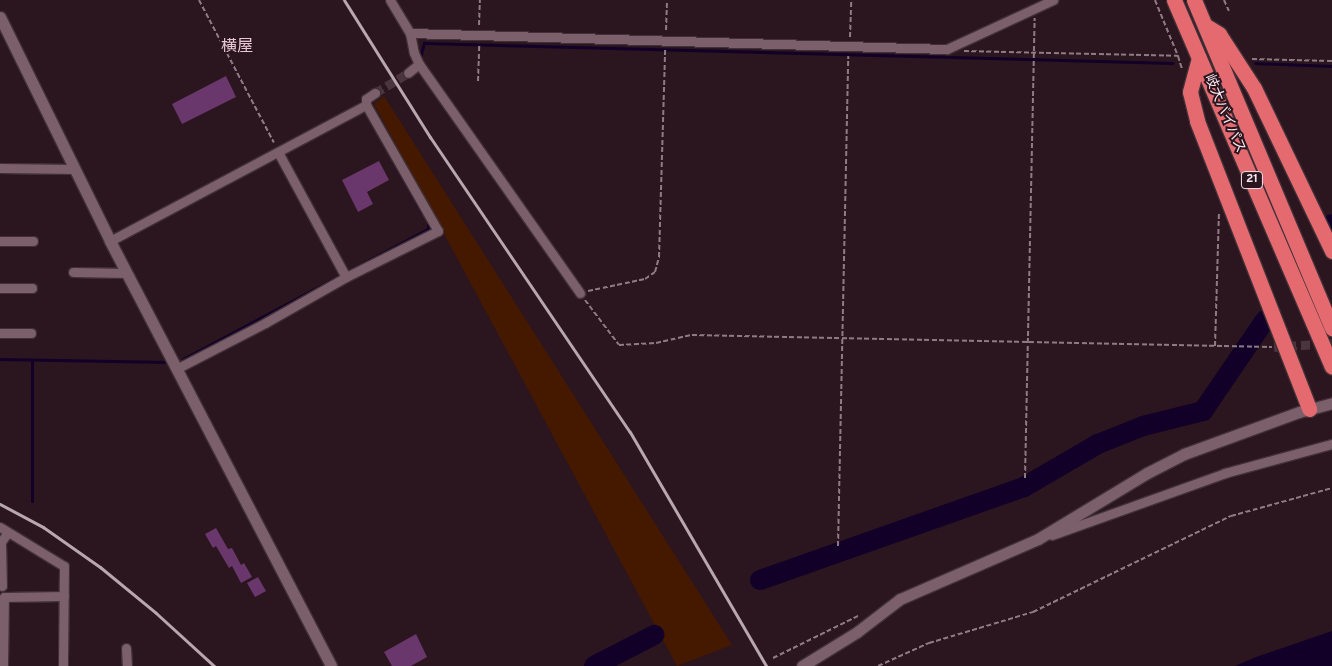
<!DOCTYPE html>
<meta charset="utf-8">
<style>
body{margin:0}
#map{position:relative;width:1332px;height:666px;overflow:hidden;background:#2b151f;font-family:Overpass,"Noto Sans JP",sans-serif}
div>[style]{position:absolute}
.green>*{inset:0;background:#451900}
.water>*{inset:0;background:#120029}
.stream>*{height:3px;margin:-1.5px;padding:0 1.5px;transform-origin:1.5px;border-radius:1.5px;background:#120029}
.river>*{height:20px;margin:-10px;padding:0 10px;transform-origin:10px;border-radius:10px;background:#120029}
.building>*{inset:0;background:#69376b}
.minor-tunnel>*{height:9px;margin-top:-4.5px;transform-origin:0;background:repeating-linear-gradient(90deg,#4a343e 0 9px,transparent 0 13.5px)}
.path>*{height:2px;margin-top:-1px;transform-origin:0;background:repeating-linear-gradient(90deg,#8e7b83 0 5px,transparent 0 7.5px)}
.roads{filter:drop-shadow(1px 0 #413037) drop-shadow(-1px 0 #413037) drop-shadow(0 1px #413037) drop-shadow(0 -1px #413037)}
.minor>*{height:9px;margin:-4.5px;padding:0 4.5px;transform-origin:4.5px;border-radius:4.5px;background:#7b5f6a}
.tertiary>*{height:11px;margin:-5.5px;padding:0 5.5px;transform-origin:5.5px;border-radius:5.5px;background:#7b5f6a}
.trunk>*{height:15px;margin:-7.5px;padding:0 7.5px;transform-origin:7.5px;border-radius:7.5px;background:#e46a70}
.rail>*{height:3px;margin:-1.5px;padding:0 1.5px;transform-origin:1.5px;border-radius:1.5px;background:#b9a7ae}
span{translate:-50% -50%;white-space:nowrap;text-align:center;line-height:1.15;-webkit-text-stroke:4px #2b151f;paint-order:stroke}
.shield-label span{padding:1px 4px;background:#2b151f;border:1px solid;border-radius:4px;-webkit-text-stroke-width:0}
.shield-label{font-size:12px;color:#f7e7ed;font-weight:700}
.street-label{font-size:14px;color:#f7e7ed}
.quarter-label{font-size:16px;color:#e7c8d4}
</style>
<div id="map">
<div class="green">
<div style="clip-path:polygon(384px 96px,732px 645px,677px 666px,374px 104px)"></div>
</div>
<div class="water">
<div style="clip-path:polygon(1332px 631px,1332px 666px,1235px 666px,1256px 657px)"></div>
</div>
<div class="stream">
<div style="left:420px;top:57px;width:15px;rotate:-74deg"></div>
<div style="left:424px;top:43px;width:749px;rotate:1.53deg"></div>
<div style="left:1255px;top:63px;width:77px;rotate:2.2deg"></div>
<div style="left:392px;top:159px;width:61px;rotate:60.5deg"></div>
<div style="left:0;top:359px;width:169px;rotate:1deg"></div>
<div style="left:183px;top:359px;width:277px;rotate:-28deg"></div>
<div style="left:428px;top:229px;width:7px;rotate:-90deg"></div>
<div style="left:32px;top:501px;width:141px;rotate:-90deg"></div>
</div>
<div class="river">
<div style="left:1331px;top:225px;width:1px;rotate:-45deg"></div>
<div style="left:760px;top:580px;width:280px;rotate:-19.4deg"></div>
<div style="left:1024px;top:487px;width:86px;rotate:-30.2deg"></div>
<div style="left:1098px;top:444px;width:48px;rotate:-21.8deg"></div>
<div style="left:1143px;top:426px;width:62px;rotate:-14deg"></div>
<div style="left:1203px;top:411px;width:110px;rotate:-55.7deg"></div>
<div style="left:594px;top:666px;width:68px;rotate:-27.3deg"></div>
</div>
<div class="building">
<div style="clip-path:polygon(226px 76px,236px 97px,182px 124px,172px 104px)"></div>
<div style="clip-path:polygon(379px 161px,389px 180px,367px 192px,373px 204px,358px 212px,342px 180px)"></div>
<div style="clip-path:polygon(216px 528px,228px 549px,232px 548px,241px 565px,244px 563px,252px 577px,241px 583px,232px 566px,229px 568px,216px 546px,213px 548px,205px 534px)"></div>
<div style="clip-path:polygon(258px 577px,266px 591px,255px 597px,247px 583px)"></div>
<div style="clip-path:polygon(416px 634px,427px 657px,411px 666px,392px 666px,384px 652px)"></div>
</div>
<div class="minor-tunnel">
<div style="left:375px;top:93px;width:39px;rotate:-31deg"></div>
<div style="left:1274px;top:347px;width:58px;rotate:-3.9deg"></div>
</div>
<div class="path">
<div style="left:199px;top:0;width:161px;rotate:62.3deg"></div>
<div style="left:1155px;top:0;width:61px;rotate:67.7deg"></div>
<div style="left:1224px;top:0;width:12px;rotate:66deg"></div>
<div style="left:479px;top:25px;width:25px;rotate:-88deg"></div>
<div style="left:666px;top:30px;width:30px;rotate:-88deg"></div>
<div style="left:850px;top:37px;width:37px;rotate:-88deg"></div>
<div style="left:964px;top:51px;width:214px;rotate:1.3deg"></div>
<div style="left:1178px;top:56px;width:14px;rotate:73deg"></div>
<div style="left:1252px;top:59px;width:80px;rotate:1.4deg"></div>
<div style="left:478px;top:81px;width:36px;rotate:-88deg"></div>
<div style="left:588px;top:291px;width:58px;rotate:-11.9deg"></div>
<div style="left:645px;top:279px;width:12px;rotate:-35deg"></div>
<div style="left:655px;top:272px;width:16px;rotate:-75deg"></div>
<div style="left:659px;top:257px;width:207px;rotate:-88.3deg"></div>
<div style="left:585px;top:300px;width:56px;rotate:52.9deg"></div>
<div style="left:619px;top:345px;width:37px;rotate:-3deg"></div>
<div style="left:656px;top:343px;width:37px;rotate:-13deg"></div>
<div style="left:692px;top:335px;width:580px;rotate:1.19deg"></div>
<div style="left:1215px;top:346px;width:132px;rotate:-88.3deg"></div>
<div style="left:1025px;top:478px;width:460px;rotate:-88.8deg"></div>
<div style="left:838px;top:546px;width:490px;rotate:-88.8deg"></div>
<div style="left:773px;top:658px;width:95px;rotate:-26.3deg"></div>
<div style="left:878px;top:666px;width:56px;rotate:-24.3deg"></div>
<div style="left:929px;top:643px;width:109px;rotate:-16.6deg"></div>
<div style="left:1033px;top:612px;width:220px;rotate:-25.9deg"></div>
<div style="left:1231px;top:516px;width:105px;rotate:-15.5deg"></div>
</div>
<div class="roads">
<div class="minor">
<div style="left:390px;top:0;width:39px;rotate:59deg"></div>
<div style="left:410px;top:33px;width:20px;rotate:79deg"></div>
<div style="left:414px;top:53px;width:12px;rotate:66deg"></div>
<div style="left:419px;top:64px;width:14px;rotate:141deg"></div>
<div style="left:410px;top:33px;width:537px;rotate:1.71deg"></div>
<div style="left:947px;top:49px;width:117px;rotate:-24.8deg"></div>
<div style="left:419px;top:64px;width:280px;rotate:54.9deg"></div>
<div style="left:278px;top:152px;width:142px;rotate:61.5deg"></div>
<div style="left:0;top:168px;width:75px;rotate:0.8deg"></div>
<div style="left:0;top:241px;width:33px"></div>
<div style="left:110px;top:241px;width:290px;rotate:-28deg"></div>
<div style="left:73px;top:272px;width:54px;rotate:1.1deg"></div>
<div style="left:0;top:288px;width:32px"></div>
<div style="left:0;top:333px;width:31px"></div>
<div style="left:178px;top:368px;width:98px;rotate:-27.3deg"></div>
<div style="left:265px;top:323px;width:93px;rotate:-29.6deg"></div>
<div style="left:346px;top:277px;width:103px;rotate:-26.6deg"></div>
<div style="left:438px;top:231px;width:145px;rotate:-119.7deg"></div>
<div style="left:366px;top:105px;width:6px;rotate:-90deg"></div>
<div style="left:366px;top:99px;width:11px;rotate:-34deg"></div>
<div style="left:0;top:527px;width:75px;rotate:31.4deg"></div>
<div style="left:64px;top:566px;width:100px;rotate:90.6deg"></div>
<div style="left:1052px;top:535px;width:184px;rotate:-19.7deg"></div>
<div style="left:1225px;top:473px;width:111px;rotate:-15.2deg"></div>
<div style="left:2px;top:586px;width:44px;rotate:-91.3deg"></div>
<div style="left:1px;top:542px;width:12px;rotate:-55deg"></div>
<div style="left:126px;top:648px;width:18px;rotate:87deg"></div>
<div style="left:3px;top:666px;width:69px;rotate:-89.2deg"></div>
<div style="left:4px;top:597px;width:60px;rotate:-1deg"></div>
</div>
<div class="tertiary">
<div style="left:0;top:17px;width:250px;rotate:63.8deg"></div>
<div style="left:110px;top:241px;width:479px;rotate:62.5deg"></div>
<div style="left:802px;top:666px;width:65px;rotate:-31.7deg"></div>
<div style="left:857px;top:632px;width:54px;rotate:-37.5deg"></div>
<div style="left:900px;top:599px;width:150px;rotate:-23.5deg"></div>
<div style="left:1038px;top:539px;width:127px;rotate:-31.2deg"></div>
<div style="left:1147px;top:473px;width:42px;rotate:-27.2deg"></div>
<div style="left:1184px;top:454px;width:122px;rotate:-20.1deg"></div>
<div style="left:1299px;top:412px;width:34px;rotate:-15deg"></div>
</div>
<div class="trunk">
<div style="left:1174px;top:0;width:399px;rotate:66.7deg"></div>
<div style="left:1194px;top:0;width:356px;rotate:67.2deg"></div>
<div style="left:1208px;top:27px;width:13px;rotate:32deg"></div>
<div style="left:1219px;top:34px;width:64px;rotate:57.1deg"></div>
<div style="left:1254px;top:88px;width:181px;rotate:64.4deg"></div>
<div style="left:1199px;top:58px;width:35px;rotate:105deg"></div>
<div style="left:1190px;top:92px;width:30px;rotate:76deg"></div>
<div style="left:1197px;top:121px;width:309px;rotate:68.7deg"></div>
</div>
</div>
<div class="rail">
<div style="left:344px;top:0;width:162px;rotate:57.9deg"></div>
<div style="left:430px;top:137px;width:356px;rotate:55.9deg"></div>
<div style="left:630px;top:432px;width:271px;rotate:59.8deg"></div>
<div style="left:0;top:504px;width:49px;rotate:28.1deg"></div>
<div style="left:43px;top:527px;width:70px;rotate:35.1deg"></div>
<div style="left:100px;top:567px;width:72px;rotate:39.4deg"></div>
<div style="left:156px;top:613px;width:79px;rotate:42.4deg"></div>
</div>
<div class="shield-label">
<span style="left:1252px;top:180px">21</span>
</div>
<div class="street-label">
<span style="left:1224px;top:114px;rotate:67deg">岐大バイパス</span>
</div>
<div class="quarter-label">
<span style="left:237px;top:47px">横屋</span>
</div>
</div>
